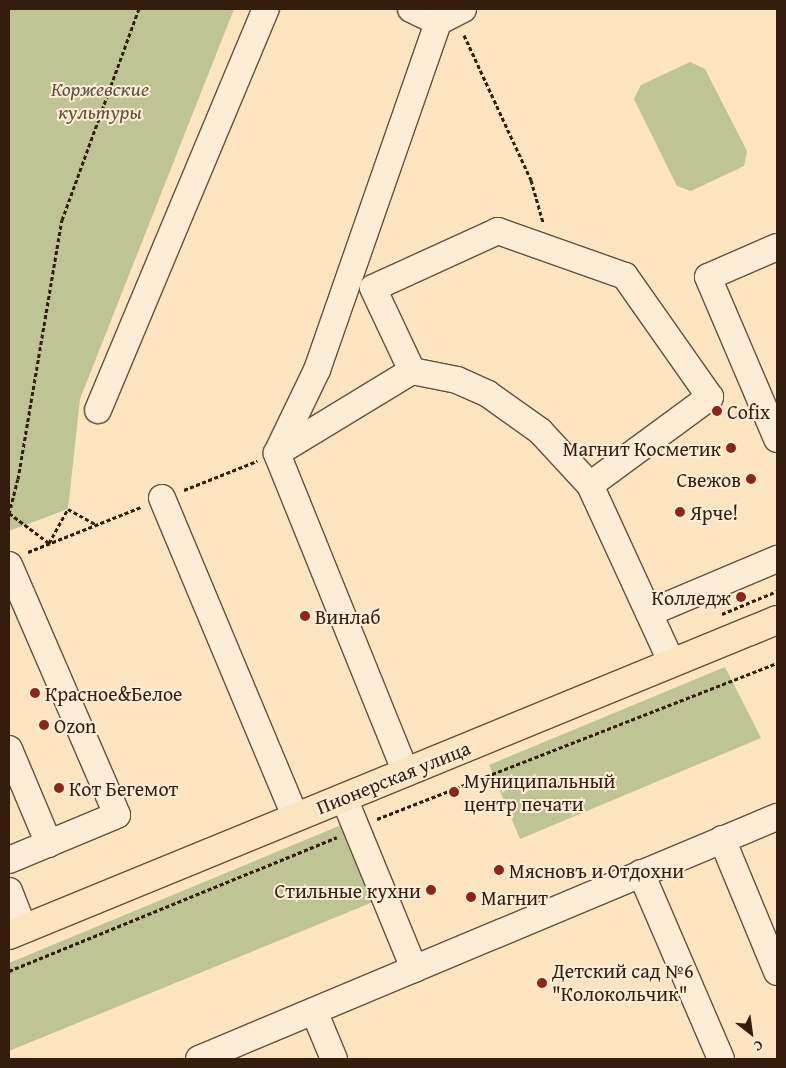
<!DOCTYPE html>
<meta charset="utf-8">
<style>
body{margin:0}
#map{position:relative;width:786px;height:1068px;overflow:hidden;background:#fce4c0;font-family:"Gentium Book Plus",serif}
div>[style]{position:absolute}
.green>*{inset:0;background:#bec493}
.path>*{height:3px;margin-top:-1.5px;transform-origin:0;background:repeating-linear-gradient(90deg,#351d0e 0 4px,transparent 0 6.5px)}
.roads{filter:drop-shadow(1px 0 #674f3a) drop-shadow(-1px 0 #674f3a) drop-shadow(0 1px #674f3a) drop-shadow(0 -1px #674f3a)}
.minor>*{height:26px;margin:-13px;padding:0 13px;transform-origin:13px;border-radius:13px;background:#fdedd6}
.major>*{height:28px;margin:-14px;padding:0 14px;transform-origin:14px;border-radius:14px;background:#fce4c0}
.dots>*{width:14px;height:14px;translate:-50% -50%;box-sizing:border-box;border:2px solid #fdedd6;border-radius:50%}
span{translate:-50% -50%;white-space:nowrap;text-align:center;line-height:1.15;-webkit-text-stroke:4px #fdedd6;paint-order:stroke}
.park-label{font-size:20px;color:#5e4f36;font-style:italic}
.poi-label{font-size:20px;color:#351d0e}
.left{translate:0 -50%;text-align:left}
.right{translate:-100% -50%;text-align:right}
.street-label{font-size:20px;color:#351d0e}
.frame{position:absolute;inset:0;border:10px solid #351d0e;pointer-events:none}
.north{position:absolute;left:726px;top:1008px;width:50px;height:50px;-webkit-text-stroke:4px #fdedd6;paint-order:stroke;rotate:150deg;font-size:14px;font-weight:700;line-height:20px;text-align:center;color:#351d0e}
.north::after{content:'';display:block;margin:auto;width:18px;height:22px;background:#351d0e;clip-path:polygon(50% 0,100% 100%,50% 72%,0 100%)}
</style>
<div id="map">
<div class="green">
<div style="clip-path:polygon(9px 9px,234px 9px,80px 399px,68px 509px,9px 531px)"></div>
<div style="clip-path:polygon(690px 62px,705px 69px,747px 151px,744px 166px,691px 191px,677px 186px,634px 99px,641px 85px)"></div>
<div style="clip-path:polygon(725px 667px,761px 738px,520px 839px,489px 765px)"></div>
<div style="clip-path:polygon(346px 823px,378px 900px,9px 1051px,9px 963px)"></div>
</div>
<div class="path">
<div style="left:464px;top:35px;width:160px;rotate:65.2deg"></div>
<div style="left:531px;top:180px;width:44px;rotate:74.1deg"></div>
<div style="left:184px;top:490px;width:79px;rotate:-21.7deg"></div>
<div style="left:9px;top:513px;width:50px;rotate:36.9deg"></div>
<div style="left:49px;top:543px;width:39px;rotate:-61deg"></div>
<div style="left:68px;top:509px;width:31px;rotate:29deg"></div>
<div style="left:9px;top:514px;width:36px;rotate:-76deg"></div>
<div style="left:18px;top:479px;width:263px;rotate:-80.4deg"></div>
<div style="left:62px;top:220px;width:225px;rotate:-70deg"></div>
<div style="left:28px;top:552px;width:122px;rotate:-21.7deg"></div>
<div style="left:722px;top:614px;width:60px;rotate:-22.7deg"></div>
<div style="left:377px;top:819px;width:429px;rotate:-21.3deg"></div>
<div style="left:9px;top:971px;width:354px;rotate:-22.2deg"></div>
</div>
<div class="roads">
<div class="minor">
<div style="left:411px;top:9px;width:30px;rotate:26deg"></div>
<div style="left:777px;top:247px;width:75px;rotate:156.5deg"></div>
<div style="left:708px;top:277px;width:176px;rotate:66.9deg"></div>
<div style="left:98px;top:410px;width:435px;rotate:-67.3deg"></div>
<div style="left:277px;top:453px;width:158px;rotate:-31.3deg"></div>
<div style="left:590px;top:485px;width:149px;rotate:-36.3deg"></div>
<div style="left:710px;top:397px;width:148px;rotate:-125.1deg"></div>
<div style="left:625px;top:276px;width:135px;rotate:-160.5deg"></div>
<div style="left:498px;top:231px;width:137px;rotate:155.5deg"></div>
<div style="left:373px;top:288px;width:92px;rotate:64.8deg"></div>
<div style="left:412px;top:371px;width:46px;rotate:11.3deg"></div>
<div style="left:457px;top:380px;width:34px;rotate:24deg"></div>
<div style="left:488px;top:394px;width:64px;rotate:35.4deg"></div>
<div style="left:540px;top:431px;width:74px;rotate:47.2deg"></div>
<div style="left:590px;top:485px;width:196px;rotate:65.3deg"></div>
<div style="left:162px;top:498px;width:345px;rotate:67.3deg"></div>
<div style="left:9px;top:565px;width:272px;rotate:66.6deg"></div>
<div style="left:117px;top:815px;width:117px;rotate:157.4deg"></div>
<div style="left:649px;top:613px;width:139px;rotate:-22.9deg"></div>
<div style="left:9px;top:749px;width:103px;rotate:67.2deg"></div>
<div style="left:406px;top:773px;width:345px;rotate:-112deg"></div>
<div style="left:277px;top:453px;width:92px;rotate:-64.3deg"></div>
<div style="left:317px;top:370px;width:368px;rotate:-70.8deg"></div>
<div style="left:438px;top:22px;width:28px;rotate:-27deg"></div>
<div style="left:344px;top:798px;width:185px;rotate:67.7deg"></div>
<div style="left:722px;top:839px;width:144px;rotate:67.5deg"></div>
<div style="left:641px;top:873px;width:202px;rotate:66.7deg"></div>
<div style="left:9px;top:891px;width:41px;rotate:68.5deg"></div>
<div style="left:314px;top:1011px;width:52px;rotate:67.4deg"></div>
<div style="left:199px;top:1059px;width:627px;rotate:-22.72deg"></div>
</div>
<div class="major">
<div style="left:9px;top:935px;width:830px;rotate:-22.3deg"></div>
</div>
</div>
<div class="dots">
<div style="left:717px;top:411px;background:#8f2418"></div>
<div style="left:731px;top:448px;background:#8f2418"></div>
<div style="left:751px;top:479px;background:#8f2418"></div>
<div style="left:680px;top:512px;background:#8f2418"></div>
<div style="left:741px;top:597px;background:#8f2418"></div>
<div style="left:305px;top:616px;background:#8f2418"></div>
<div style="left:35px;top:693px;background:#8f2418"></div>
<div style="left:44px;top:725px;background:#8f2418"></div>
<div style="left:59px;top:788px;background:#8f2418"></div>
<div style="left:454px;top:792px;background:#8f2418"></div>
<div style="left:499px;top:870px;background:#8f2418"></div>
<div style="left:431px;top:890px;background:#8f2418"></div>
<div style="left:471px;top:897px;background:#8f2418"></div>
<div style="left:542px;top:983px;background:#8f2418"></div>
</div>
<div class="park-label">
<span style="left:100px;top:100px">Коржевские<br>культуры</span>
</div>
<div class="poi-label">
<span class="left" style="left:727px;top:411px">Cofix</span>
<span class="right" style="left:721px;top:448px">Магнит Косметик</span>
<span class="right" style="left:741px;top:479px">Свежов</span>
<span class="left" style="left:690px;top:512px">Ярче!</span>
<span class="right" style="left:731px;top:597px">Колледж</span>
<span class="left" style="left:315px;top:616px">Винлаб</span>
<span class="left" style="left:45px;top:693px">Красное&amp;Белое</span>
<span class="left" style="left:54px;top:725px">Ozon</span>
<span class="left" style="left:464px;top:792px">Муниципальный<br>центр печати</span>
<span class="left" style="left:69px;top:788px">Кот Бегемот</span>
<span class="left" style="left:509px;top:870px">Мясновъ и Отдохни</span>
<span class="right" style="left:421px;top:890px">Стильные кухни</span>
<span class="left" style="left:481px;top:897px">Магнит</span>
<span class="left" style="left:552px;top:982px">Детский сад №6<br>"Колокольчик"</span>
</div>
<div class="street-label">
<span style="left:393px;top:777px;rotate:-22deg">Пионерская улица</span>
</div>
<div class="frame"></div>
<div class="north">С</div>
</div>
